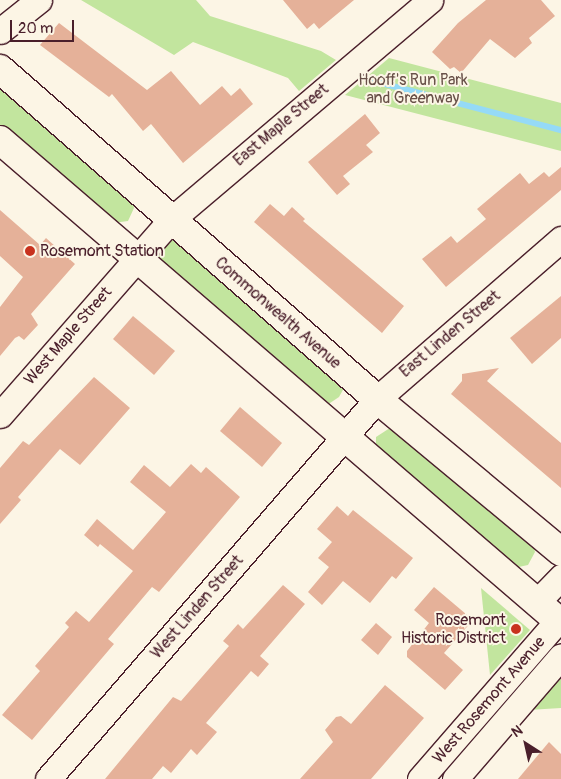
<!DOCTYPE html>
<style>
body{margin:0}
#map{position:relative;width:561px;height:779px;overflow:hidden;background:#fcf5e5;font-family:Pangolin,sans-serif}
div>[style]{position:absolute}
.green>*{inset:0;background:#c2e59e}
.stream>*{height:6px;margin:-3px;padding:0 3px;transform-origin:3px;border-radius:3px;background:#95daf7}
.building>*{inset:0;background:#e5b199}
.roads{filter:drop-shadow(1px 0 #4a1f2b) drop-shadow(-1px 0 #4a1f2b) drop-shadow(0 1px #4a1f2b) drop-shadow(0 -1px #4a1f2b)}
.minor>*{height:25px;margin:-12.5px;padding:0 12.5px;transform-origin:12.5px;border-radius:12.5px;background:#fcf5e5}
.tertiary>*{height:28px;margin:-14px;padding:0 14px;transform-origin:14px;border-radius:14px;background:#fcf5e5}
.dots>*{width:14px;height:14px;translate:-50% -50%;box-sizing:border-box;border:2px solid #fcf5e5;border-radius:50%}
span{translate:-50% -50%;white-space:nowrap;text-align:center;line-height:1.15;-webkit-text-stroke:4px #fcf5e5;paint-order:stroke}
.park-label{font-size:16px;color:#685048}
.street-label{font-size:16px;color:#4a1f2b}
.poi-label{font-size:16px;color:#4a1f2b}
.left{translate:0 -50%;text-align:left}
.right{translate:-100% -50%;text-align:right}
.north{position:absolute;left:501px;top:719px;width:50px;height:50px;-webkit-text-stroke:4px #fcf5e5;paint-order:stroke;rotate:325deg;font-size:14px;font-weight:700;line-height:20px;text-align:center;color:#4a1f2b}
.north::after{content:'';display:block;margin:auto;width:18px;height:22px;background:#4a1f2b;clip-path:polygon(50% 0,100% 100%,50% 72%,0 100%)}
.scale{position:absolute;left:10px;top:20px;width:64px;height:22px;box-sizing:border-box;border:2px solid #4a1f2b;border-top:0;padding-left:6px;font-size:15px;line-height:18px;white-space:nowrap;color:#4a1f2b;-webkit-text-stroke:4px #fcf5e5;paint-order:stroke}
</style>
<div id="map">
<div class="green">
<div style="clip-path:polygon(81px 0,196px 0,210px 16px,321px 51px,336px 60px,299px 91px,288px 78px,193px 42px,174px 55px)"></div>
<div style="clip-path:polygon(389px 58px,561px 103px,561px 151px,345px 95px)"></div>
<div style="clip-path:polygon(0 85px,133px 200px,134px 208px,128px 221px,113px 223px,0 130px)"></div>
<div style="clip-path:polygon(174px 236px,344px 388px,339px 397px,327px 405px,153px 257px)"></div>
<div style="clip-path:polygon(393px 426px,533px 544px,535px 552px,528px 565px,514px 568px,376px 450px,376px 437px)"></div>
<div style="clip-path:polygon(481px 588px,530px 630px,490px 675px)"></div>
<div style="clip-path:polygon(561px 672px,561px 708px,528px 710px)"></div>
</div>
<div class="stream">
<div style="left:366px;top:79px;width:202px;rotate:14.7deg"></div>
</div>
<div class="building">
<div style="clip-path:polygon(283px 0,354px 0,319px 29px,314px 23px,307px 29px)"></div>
<div style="clip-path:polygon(486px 0,541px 0,555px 16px,529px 38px,532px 43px,515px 58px,490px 39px,461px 73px,454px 67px,450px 69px,432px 52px,458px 23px)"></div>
<div style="clip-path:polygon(59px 23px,147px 90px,171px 71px,200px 105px,222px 86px,231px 96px,240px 88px,253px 104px,183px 163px,151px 124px,143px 131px,112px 94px,109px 97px,40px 45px)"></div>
<div style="clip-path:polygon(365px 114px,380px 133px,366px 145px,373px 152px,343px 176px,350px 184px,337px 195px,308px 162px)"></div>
<div style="clip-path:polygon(561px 167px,561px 190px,446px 287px,422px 259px,451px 236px,457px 243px,486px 219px,477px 209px,520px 173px,529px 184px,544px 172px,549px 177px)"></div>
<div style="clip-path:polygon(270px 204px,284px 216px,292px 207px,305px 219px,303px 221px,404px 306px,382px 333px,254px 222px)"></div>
<div style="clip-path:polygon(0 210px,40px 245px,46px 238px,75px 264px,31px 314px,38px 325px,24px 340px,19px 336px,15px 338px,0 356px,0 307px,23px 277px,0 256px)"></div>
<div style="clip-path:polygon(561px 296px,561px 338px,532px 364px,510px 338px)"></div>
<div style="clip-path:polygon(133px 316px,175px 351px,154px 375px,113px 339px)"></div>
<div style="clip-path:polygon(499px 368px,487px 381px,561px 443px,561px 488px,451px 394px,462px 381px,462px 374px)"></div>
<div style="clip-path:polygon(94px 377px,130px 408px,80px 465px,60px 449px,18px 497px,21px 500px,0 524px,0 468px,23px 441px,29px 445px)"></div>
<div style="clip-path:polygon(240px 407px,282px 443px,262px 467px,220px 431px)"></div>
<div style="clip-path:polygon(191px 464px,201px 473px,206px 467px,240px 497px,159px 592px,152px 587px,108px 639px,114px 644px,32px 740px,2px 715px,40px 671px,35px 666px,69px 627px,65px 623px,76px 611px,89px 622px,133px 571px,100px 544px,98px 547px,84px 535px,97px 519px,133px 550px,166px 512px,130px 482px,144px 465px,170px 487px)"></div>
<div style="clip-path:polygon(337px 506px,348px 516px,353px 510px,413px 558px,396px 579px,392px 576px,370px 603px,343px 581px,322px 605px,308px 592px,329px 567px,318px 558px,332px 542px,317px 529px)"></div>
<div style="clip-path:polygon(283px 585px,305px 604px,260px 656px,269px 664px,258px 677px,251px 671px,206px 723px,217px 732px,197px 755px,191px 749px,171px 773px,163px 766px,152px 779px,105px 779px,173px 697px,181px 701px,229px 646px,223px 641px,238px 624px,243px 629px)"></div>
<div style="clip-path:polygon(434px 587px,473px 620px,444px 653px,463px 670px,445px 690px,407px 657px,407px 651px,429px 623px,414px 610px)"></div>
<div style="clip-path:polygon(376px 623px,392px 637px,378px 655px,361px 640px)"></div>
<div style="clip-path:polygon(385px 685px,424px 718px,371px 779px,300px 779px,333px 742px,325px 730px,336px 717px,341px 716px,351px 724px)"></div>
<div style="clip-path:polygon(549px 742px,561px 754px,561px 779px,518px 779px)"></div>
</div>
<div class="roads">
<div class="minor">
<div style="left:0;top:31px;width:50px;rotate:-38.5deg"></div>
<div style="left:0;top:415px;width:259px;rotate:-48.8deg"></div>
<div style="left:171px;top:220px;width:340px;rotate:-40.3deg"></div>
<div style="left:537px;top:602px;width:35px;rotate:-46deg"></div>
<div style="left:48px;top:779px;width:503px;rotate:-49.11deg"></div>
<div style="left:377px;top:399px;width:244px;rotate:-41deg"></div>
<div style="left:420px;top:779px;width:211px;rotate:-49deg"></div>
<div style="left:455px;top:779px;width:162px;rotate:-49.2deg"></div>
</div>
<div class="tertiary">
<div style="left:0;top:69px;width:501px;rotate:41.2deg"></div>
<div style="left:377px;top:399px;width:239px;rotate:39.7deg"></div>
<div style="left:0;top:140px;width:740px;rotate:40.73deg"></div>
</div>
</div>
<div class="dots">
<div style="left:30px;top:251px;background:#c8321e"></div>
<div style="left:516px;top:629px;background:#c8321e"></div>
</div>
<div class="park-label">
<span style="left:413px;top:89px">Hooff's Run Park<br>and Greenway</span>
</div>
<div class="street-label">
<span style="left:281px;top:125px;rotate:-40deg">East Maple Street</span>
<span style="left:278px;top:313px;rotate:41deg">Commonwealth Avenue</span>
<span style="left:450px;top:334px;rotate:-40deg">East Linden Street</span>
<span style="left:68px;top:336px;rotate:-49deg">West Maple Street</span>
<span style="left:197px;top:607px;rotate:-49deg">West Linden Street</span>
<span style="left:489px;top:700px;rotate:-49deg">West Rosemont Avenue</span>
</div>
<div class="poi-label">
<span class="left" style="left:40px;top:251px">Rosemont Station</span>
<span class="right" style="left:506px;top:629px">Rosemont<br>Historic District</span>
</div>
<div class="north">N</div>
<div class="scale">20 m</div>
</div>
